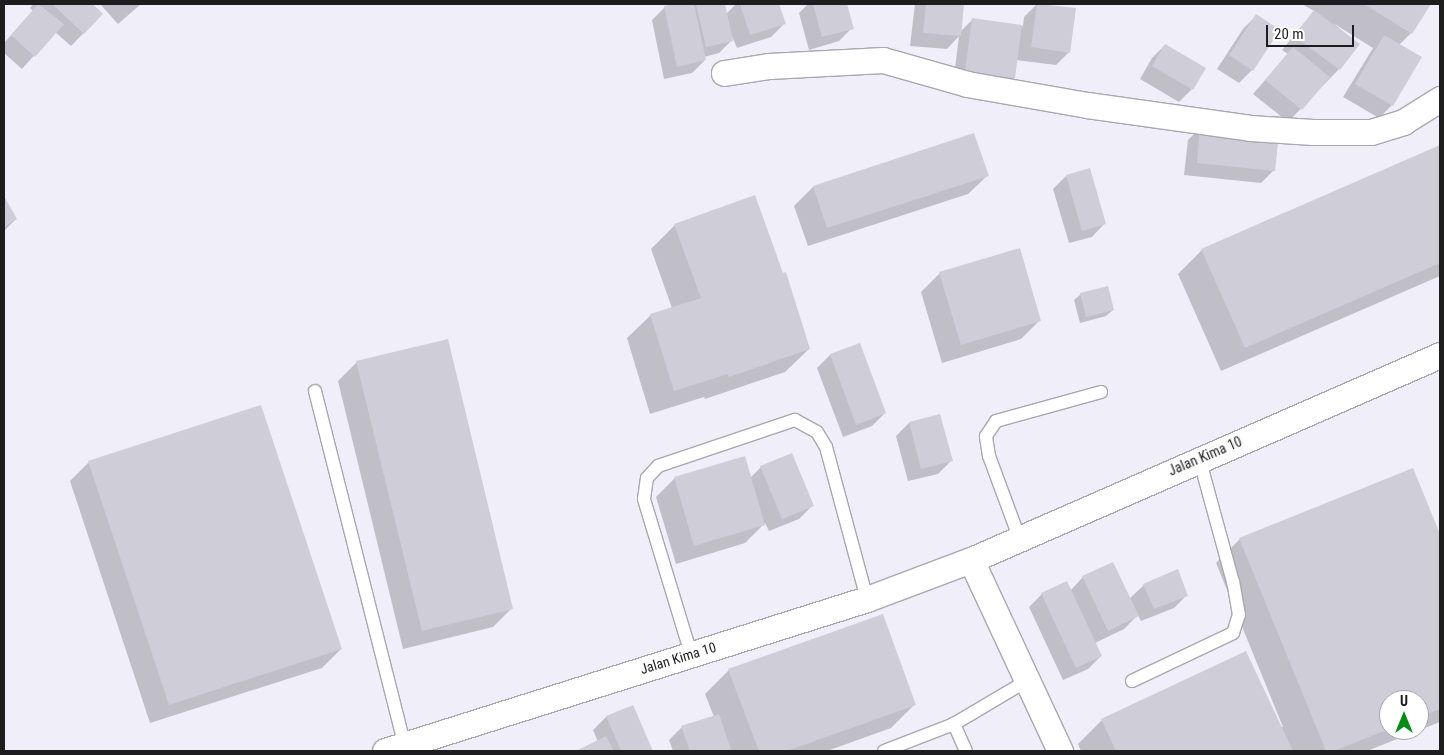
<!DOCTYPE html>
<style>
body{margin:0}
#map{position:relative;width:1444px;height:755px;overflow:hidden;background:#f0eef8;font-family:"Roboto Condensed",sans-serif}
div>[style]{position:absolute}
.shadow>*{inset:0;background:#0003}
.building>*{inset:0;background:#cfcdd7}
.roads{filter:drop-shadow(1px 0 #a9a7b1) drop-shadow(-1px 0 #a9a7b1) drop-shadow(0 1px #a9a7b1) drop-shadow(0 -1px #a9a7b1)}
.service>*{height:12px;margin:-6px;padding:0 6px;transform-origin:6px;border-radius:6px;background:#fff}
.minor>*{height:25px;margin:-12.5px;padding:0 12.5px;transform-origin:12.5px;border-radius:12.5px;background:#fff}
span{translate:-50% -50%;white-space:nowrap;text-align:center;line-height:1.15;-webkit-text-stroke:4.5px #fff;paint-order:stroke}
.street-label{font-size:14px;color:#1d1d20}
.frame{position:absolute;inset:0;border:5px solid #1d1d20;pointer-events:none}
.north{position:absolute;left:1379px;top:690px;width:50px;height:50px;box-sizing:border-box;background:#fff;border:1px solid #a5a5a6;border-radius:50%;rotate:0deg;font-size:14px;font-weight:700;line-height:20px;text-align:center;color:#1d1d20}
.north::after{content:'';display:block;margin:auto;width:18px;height:22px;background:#058b18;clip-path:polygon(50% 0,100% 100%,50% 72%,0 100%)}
.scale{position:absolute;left:1266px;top:25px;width:88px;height:22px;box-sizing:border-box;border:2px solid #1d1d20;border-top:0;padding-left:6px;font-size:15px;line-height:18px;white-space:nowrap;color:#1d1d20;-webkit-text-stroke:4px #fff;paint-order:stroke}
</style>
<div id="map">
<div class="shadow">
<div style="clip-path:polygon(33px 4px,91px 4px,102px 14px,71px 46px,55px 32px,22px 69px,4px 53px,4px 43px,33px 11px,30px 8px)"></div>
<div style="clip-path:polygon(100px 4px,141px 4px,118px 24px)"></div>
<div style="clip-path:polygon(679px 4px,724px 4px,726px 14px,736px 4px,778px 4px,784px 24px,771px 37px,737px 48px,731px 34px,732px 40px,719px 53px,704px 57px,705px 60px,692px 73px,664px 79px,652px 20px,665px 7px)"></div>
<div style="clip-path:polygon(808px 4px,845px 4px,852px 28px,839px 41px,809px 50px,799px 13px)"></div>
<div style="clip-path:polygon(915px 4px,963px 4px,960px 32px,973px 19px,1023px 26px,1024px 17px,1037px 4px,1069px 52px,1056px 65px,1016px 60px,1014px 78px,1001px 91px,953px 85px,959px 36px,947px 49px,910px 46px)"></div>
<div style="clip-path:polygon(1302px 4px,1430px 4px,1411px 33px,1399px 45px,1392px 105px,1379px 118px,1343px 97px,1373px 48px,1333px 23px,1358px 44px,1339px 69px,1288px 122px,1253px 94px,1288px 54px,1282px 50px,1314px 11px)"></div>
<div style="clip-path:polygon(1256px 16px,1278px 31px,1252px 70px,1239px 83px,1217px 69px,1243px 29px)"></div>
<div style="clip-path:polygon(1165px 45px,1192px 89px,1179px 102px,1140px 79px,1152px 58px)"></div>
<div style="clip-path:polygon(1201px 127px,1274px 170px,1261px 183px,1184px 175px,1188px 140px)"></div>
<div style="clip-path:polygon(1440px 146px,1440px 276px,1221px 371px,1178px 274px,1202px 250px)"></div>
<div style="clip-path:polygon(987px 176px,968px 194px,808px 246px,794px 206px,813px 187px)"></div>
<div style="clip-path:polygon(1066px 176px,1105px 223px,1092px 237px,1069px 243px,1053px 189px)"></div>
<div style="clip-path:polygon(4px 198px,16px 219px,4px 231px)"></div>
<div style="clip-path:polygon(675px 225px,809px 349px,785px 372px,705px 399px,704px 397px,650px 414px,627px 338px,651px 315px,672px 308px,651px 249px)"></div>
<div style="clip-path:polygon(940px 273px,1040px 320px,1021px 339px,942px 363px,921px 292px)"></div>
<div style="clip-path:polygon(1081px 294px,1113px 310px,1106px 316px,1080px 323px,1074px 300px)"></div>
<div style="clip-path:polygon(859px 344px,885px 413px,872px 426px,843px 437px,817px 368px,830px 355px)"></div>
<div style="clip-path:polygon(357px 362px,512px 608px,493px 627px,403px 649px,338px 381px)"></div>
<div style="clip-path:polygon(909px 423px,951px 461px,938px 474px,908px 481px,896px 436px)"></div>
<div style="clip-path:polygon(89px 462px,341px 649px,322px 668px,150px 723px,70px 481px)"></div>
<div style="clip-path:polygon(761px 467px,812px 506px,799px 519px,769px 531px,765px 523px,745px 543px,676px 564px,656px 497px,675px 478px,750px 478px)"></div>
<div style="clip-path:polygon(evenodd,1413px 469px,1440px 537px,1440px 722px,1367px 751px,1081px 751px,1078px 744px,1102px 720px,1283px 727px,1216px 563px,1240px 539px,1413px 469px,1389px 700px,1419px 700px,1419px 730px,1389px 730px,1389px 700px)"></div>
<div style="clip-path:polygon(1083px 577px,1129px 599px,1144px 585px,1187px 595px,1174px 608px,1141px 621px,1138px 615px,1124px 629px,1095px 643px,1101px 656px,1088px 669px,1063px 680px,1029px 607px,1042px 594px,1070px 591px)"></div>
<div style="clip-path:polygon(729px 670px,915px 704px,891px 728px,827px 751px,673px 751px,669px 740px,682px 727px,714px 717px,705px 694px)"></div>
<div style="clip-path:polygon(633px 706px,652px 751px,579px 751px,598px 742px,593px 730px,606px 717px)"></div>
</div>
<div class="building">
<div style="clip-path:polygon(38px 4px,64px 24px,35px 57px,11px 35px)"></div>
<div style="clip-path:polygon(52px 4px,93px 4px,103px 14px,84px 34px)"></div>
<div style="clip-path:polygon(673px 4px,694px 4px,706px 60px,677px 67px,664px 6px)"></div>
<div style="clip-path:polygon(696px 4px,725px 4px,733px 41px,706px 47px)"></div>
<div style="clip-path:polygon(740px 4px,779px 4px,786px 24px,750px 35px)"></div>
<div style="clip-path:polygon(813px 4px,847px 4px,854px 29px,822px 37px)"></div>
<div style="clip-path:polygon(926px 4px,964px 4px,961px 36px,923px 33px)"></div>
<div style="clip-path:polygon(1037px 4px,1076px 8px,1070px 53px,1031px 47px)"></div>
<div style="clip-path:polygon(1364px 4px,1431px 4px,1412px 34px)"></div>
<div style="clip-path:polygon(1314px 10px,1360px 44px,1340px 70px,1294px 36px)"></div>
<div style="clip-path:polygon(1256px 14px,1280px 30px,1253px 71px,1229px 55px)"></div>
<div style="clip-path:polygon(972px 18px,1022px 25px,1015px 78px,965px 72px)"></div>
<div style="clip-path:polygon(1384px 35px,1422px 57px,1393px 106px,1355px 84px)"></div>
<div style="clip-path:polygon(1165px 44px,1206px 68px,1193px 90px,1152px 66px)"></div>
<div style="clip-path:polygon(1293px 47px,1330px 77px,1302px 110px,1265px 80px)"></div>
<div style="clip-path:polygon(1200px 125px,1279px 133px,1275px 171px,1197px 163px)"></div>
<div style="clip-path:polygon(974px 133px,989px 176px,827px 228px,813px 186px)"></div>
<div style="clip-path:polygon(1440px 145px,1440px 263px,1245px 348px,1201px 249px)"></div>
<div style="clip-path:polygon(1090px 168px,1106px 224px,1082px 231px,1066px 175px)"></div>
<div style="clip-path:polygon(755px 195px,783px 273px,786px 272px,810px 349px,729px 377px,728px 374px,674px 391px,650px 314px,701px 298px,674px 224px)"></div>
<div style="clip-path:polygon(4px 196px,17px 219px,4px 227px)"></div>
<div style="clip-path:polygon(1020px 248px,1041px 321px,961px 345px,939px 272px)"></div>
<div style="clip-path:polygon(1108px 286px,1114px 310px,1086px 317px,1080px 293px)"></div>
<div style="clip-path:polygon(448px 339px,513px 609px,422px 631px,356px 361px)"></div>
<div style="clip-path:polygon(860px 343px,886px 413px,856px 425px,830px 354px)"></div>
<div style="clip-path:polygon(261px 405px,342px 649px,169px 705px,88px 461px)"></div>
<div style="clip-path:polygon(940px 414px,953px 461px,921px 469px,909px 422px)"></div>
<div style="clip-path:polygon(792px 453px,814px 506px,782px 519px,760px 466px)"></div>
<div style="clip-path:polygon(745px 456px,765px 525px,694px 546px,674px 477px)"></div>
<div style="clip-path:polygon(1413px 468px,1440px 534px,1440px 709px,1419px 717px,1419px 700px,1389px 700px,1389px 729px,1334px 751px,1326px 751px,1239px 538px)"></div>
<div style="clip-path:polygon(1113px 562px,1139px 616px,1108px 631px,1082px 576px)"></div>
<div style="clip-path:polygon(1178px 569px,1188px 596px,1154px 609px,1143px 584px)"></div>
<div style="clip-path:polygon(1067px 581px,1102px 656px,1076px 668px,1041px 593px)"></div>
<div style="clip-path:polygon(883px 614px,916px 705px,787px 751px,759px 751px,728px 669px)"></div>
<div style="clip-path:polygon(1246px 651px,1293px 751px,1116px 751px,1101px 719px)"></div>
<div style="clip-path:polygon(633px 705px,653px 751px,621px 751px,606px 716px)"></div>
<div style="clip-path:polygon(719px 714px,731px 750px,690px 751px,681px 726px)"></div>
<div style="clip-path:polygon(606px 736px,614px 751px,576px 751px)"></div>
</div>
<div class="roads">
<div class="service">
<div style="left:315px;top:391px;width:364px;rotate:75.8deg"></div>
<div style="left:1019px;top:537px;width:86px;rotate:-110.3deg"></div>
<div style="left:989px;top:456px;width:20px;rotate:-99deg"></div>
<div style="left:986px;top:436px;width:18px;rotate:-56deg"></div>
<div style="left:996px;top:421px;width:109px;rotate:-15.4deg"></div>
<div style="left:691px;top:654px;width:162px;rotate:-106.9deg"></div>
<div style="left:644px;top:499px;width:21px;rotate:-82deg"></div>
<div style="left:647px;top:478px;width:16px;rotate:-47deg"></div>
<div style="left:658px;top:466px;width:145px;rotate:-18.6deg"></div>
<div style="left:795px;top:420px;width:25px;rotate:29deg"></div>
<div style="left:817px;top:432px;width:17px;rotate:59deg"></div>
<div style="left:826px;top:447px;width:157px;rotate:74.9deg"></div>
<div style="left:1132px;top:681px;width:112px;rotate:-25.4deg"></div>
<div style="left:1233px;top:633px;width:19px;rotate:-72deg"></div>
<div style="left:1239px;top:615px;width:34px;rotate:-100deg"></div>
<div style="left:1233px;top:582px;width:129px;rotate:-105.3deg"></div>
<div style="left:884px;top:751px;width:75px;rotate:-21.1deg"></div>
<div style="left:966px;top:751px;width:30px;rotate:-114deg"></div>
<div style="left:954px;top:724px;width:86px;rotate:-30.7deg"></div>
</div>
<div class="minor">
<div style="left:724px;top:73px;width:46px;rotate:-8.8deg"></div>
<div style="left:769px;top:66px;width:114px;rotate:-3deg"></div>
<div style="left:883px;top:60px;width:87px;rotate:15.9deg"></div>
<div style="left:967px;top:84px;width:122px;rotate:9.9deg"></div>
<div style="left:1087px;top:105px;width:165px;rotate:8deg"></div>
<div style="left:1250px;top:128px;width:63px;rotate:3.6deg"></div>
<div style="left:1313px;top:132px;width:58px"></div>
<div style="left:1371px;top:132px;width:34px;rotate:-17deg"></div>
<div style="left:1403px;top:122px;width:44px;rotate:-31.9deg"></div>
<div style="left:971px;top:560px;width:211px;rotate:65deg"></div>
<div style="left:385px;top:751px;width:505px;rotate:-17.5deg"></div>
<div style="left:867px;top:599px;width:111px;rotate:-20.6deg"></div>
<div style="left:971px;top:560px;width:512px;rotate:-23.61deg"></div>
</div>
</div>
<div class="street-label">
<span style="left:1205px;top:456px;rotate:-23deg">Jalan Kima 10</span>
<span style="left:678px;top:658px;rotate:-17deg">Jalan Kima 10</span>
</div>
<div class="frame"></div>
<div class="north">U</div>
<div class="scale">20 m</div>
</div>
